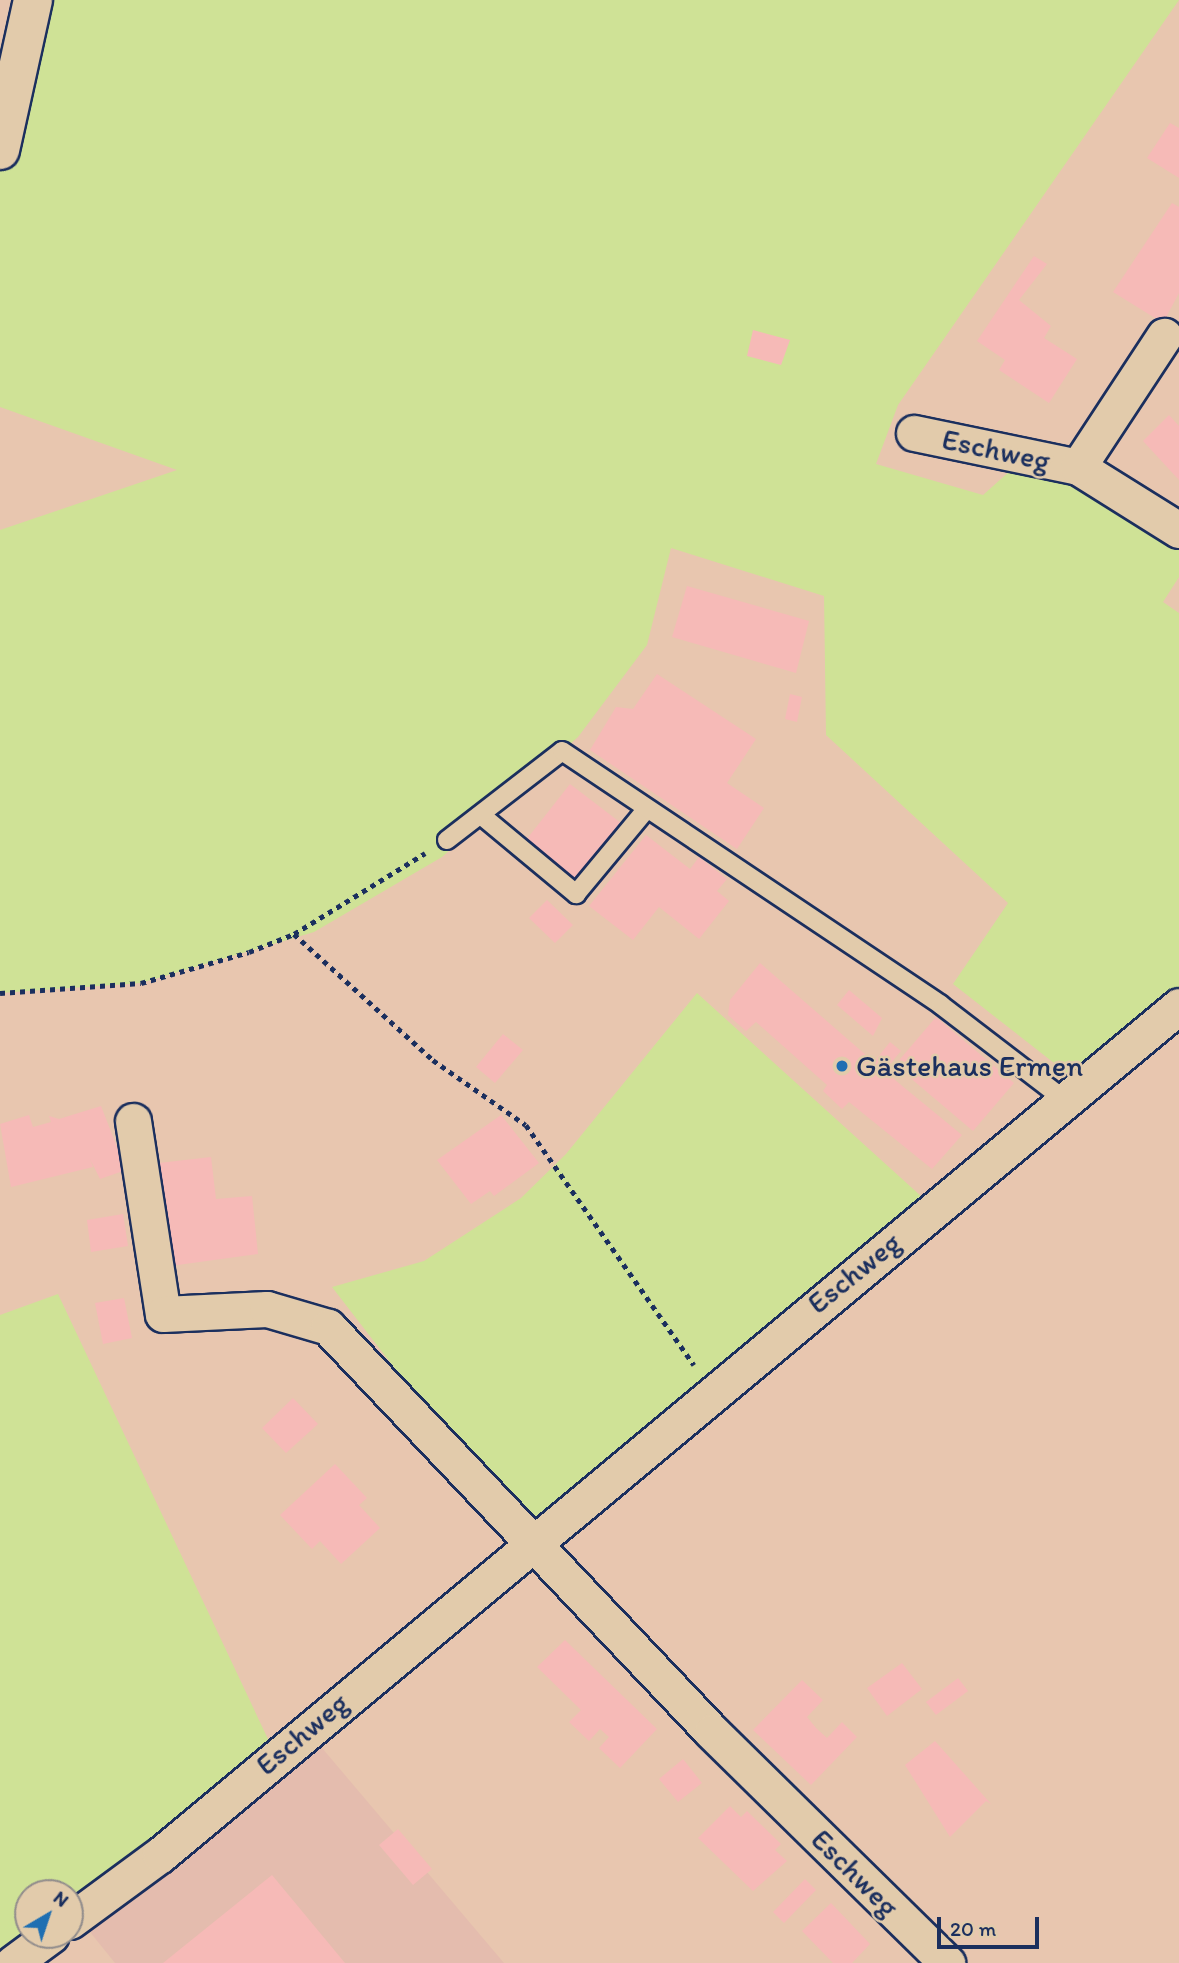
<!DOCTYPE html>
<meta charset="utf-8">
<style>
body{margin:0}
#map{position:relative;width:1179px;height:1963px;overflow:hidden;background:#e8c6af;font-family:Itim,sans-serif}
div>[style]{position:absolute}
.built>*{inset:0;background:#e4bcae}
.green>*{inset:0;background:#cfe296}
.building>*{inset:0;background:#f6bab7}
.path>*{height:4.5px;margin-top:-2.25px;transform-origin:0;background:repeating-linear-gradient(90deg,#1b2f5e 0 5px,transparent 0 10px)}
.roads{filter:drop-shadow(2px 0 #1b2f5e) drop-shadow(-2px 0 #1b2f5e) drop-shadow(0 2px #1b2f5e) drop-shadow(0 -2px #1b2f5e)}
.service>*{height:18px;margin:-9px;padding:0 9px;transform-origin:9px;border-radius:9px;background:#e2cbab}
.minor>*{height:35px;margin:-17.5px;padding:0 17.5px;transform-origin:17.5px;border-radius:17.5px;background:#e2cbab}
.tertiary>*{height:38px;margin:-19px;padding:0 19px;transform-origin:19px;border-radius:19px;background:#e2cbab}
.dots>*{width:19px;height:19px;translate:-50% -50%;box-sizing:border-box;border:4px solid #e2cbab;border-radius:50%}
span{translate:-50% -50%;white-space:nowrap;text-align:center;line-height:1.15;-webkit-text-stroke:5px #e2cbab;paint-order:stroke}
.street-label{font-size:30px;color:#1b2f5e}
.poi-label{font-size:30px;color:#1b2f5e}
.left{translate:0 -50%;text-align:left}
.north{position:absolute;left:14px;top:1879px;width:70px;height:70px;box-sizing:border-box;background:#e2cbab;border:2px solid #928d8c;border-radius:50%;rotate:39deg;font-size:19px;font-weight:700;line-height:28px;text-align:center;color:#1b2f5e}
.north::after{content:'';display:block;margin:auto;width:24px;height:32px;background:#1f6fb2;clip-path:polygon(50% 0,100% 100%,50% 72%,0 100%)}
.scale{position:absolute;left:937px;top:1917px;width:102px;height:32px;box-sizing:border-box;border:4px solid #1b2f5e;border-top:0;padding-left:9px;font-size:21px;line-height:24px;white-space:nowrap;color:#1b2f5e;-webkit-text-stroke:5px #e2cbab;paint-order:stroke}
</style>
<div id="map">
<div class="built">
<div style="clip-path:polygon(306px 1729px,504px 1963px,115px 1963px,77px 1916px)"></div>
</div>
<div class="green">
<div style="clip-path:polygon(33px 0,1179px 0,898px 405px,876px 464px,983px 495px,1021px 461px,1060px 484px,1067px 471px,1179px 548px,1179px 577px,1163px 602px,1179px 613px,1179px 1002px,1077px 1081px,953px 984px,1008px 903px,826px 735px,824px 596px,671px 548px,647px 645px,578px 737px,442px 857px,314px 932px,141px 983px,0 993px,0 530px,177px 470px,0 407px,0 150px)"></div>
<div style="clip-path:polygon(697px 993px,933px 1207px,529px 1542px,332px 1287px,424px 1261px,521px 1198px,566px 1154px)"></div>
<div style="clip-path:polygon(58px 1294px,276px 1756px,70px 1921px,70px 1893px,28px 1893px,28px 1935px,0 1963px,0 1315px)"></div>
</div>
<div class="building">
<div style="clip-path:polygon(1170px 123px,1179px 128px,1179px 178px,1147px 158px)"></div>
<div style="clip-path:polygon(1172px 203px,1179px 207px,1179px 293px,1163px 323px,1113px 292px)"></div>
<div style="clip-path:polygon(1034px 256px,1047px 264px,1019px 300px,1051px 326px,1044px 338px,1077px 359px,1049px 403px,999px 370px,1005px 360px,977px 341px)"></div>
<div style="clip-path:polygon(753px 330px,790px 340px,781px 365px,747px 356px)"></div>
<div style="clip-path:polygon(1169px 415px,1179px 426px,1179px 480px,1143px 441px)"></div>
<div style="clip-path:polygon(687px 586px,809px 621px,796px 673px,672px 637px)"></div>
<div style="clip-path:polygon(657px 674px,756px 739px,727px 783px,764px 808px,737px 849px,590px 750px,616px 707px,633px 709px)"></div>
<div style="clip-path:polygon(790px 694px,802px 697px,797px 722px,785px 719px)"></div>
<div style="clip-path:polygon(570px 784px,621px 823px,577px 880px,526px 840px)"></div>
<div style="clip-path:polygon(646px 835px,690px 869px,699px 857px,727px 879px,717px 891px,729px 901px,699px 939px,659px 907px,633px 940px,589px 906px)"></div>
<div style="clip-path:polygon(547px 900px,573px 925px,555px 943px,529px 918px)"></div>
<div style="clip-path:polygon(760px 963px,874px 1062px,890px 1042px,901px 1051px,884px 1071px,962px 1135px,932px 1169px,849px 1102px,842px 1109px,823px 1091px,827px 1085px,756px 1022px,746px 1031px,728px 1015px,730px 1000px)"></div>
<div style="clip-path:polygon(849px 990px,882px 1018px,873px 1036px,837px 1005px)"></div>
<div style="clip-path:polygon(936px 1017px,1014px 1083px,973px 1131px,895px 1065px)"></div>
<div style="clip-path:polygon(503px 1034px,523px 1050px,495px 1083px,476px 1067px)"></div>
<div style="clip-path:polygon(101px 1106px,126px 1170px,100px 1179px,90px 1159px,93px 1167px,11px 1187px,0 1124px,29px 1115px,33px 1127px,51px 1122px,49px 1116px,59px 1119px)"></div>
<div style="clip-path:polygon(501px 1115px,539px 1163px,494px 1196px,490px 1191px,471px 1204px,437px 1160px)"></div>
<div style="clip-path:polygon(211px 1157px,216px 1199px,252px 1196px,258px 1254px,163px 1267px,150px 1164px)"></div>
<div style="clip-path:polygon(123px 1214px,128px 1246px,91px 1252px,87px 1220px)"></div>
<div style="clip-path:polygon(124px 1298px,132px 1338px,103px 1344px,95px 1303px)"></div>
<div style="clip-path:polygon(293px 1398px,318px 1424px,286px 1453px,262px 1428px)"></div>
<div style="clip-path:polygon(335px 1464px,367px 1498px,359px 1505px,380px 1528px,341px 1564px,320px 1541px,312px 1549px,280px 1515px)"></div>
<div style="clip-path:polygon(565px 1640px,657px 1729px,620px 1768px,599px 1748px,609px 1737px,600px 1729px,589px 1741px,569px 1722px,581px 1710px,537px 1667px)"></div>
<div style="clip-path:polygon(902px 1663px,922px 1689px,887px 1716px,867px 1688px)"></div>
<div style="clip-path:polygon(958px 1678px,968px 1691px,936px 1715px,926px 1702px)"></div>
<div style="clip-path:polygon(802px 1680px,823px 1700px,807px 1717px,816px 1728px,827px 1738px,842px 1722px,857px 1737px,811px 1785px,753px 1730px)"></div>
<div style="clip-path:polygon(935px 1741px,991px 1804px,986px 1801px,950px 1837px,905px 1765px)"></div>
<div style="clip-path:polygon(683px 1759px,702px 1783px,678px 1802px,659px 1779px)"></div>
<div style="clip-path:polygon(730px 1806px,741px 1817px,747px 1811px,781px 1844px,775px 1850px,787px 1861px,753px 1891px,698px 1838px)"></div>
<div style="clip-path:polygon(398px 1829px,432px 1869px,413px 1885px,379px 1845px)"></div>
<div style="clip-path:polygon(272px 1875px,345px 1963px,163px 1963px)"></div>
<div style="clip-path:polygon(805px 1879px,816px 1890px,784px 1923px,773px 1912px)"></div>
<div style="clip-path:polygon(831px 1903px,870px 1944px,852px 1963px,833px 1963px,802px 1931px)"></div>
</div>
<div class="path">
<div style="left:294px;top:934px;width:188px;rotate:42.2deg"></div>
<div style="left:433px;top:1060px;width:113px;rotate:35deg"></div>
<div style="left:526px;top:1125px;width:293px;rotate:55deg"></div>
<div style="left:0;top:993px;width:141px;rotate:-4.1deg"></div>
<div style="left:141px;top:983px;width:112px;rotate:-16deg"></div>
<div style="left:249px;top:952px;width:48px;rotate:-21.8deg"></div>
<div style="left:294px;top:934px;width:154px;rotate:-31.7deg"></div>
</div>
<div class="roads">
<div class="service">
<div style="left:481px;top:815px;width:124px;rotate:39.7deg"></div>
<div style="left:576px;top:894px;width:107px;rotate:-50.3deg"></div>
<div style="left:447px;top:840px;width:145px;rotate:-37.7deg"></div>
<div style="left:562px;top:751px;width:456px;rotate:33.8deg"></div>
<div style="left:941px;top:1005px;width:156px;rotate:37.5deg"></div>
</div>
<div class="minor">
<div style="left:914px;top:433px;width:167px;rotate:11.7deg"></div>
<div style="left:1078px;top:467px;width:119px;rotate:32deg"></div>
<div style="left:1078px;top:467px;width:157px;rotate:-56.7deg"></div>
<div style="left:133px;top:1121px;width:195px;rotate:81.2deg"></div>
<div style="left:163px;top:1314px;width:104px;rotate:-2.8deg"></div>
<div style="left:267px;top:1309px;width:64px;rotate:16.4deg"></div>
<div style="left:328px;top:1327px;width:558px;rotate:46.52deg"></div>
<div style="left:712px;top:1732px;width:330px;rotate:44.5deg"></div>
<div style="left:70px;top:1921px;width:112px;rotate:-36.3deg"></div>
<div style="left:160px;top:1855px;width:1326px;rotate:-39.8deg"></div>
<div style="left:13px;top:1963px;width:47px;rotate:-36.4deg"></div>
</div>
<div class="tertiary">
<div style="left:0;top:150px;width:154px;rotate:-77.6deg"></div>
</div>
</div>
<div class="dots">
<div style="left:842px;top:1066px;background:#1f6fb2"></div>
</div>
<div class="street-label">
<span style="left:996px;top:450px;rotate:12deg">Eschweg</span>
<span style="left:854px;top:1273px;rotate:-39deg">Eschweg</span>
<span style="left:302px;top:1734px;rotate:-40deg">Eschweg</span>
<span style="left:855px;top:1873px;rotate:45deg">Eschweg</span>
</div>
<div class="poi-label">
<span class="left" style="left:856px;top:1066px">Gästehaus Ermen</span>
</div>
<div class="north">N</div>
<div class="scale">20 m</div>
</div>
